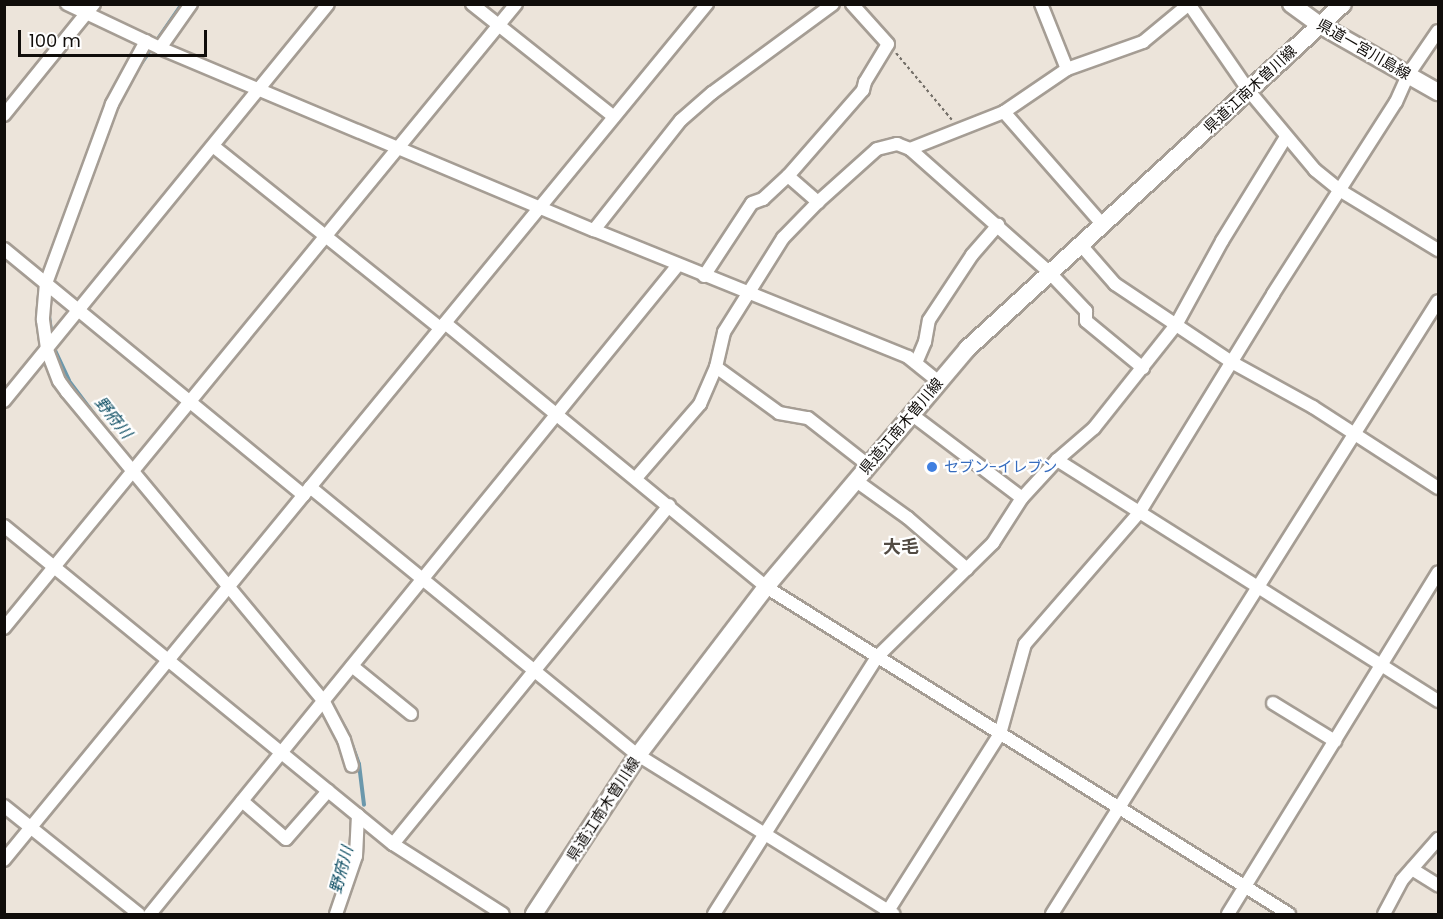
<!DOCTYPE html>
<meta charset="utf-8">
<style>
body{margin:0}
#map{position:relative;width:1443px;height:919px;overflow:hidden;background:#ece4da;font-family:Poppins,"Noto Sans JP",sans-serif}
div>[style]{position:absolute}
.stream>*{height:4px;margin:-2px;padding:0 2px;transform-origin:2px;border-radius:2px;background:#6b98ac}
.path>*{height:2px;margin-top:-1px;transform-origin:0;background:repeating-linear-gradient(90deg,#746f68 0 3px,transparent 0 6px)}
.roads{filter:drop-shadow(2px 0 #a59d94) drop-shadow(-2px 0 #a59d94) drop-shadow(0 2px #a59d94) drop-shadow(0 -2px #a59d94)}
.minor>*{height:12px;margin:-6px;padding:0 6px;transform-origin:6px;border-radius:6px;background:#fff}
.major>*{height:16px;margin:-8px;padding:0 8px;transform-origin:8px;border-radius:8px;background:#fff}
.dots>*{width:16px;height:16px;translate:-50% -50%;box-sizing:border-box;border:3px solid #fff;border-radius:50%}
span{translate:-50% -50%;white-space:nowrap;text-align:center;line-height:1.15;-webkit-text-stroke:4.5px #fff;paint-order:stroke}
.street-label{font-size:15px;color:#100d0a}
.shop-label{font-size:15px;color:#366cbe}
.left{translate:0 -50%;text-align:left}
.water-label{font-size:16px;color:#07495f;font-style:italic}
.quarter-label{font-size:18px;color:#524b43;font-weight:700}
.frame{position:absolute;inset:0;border:6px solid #100d0a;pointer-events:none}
.scale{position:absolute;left:18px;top:30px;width:189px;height:27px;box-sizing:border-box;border:3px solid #100d0a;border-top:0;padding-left:8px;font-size:18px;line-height:21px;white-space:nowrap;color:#100d0a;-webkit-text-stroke:4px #fff;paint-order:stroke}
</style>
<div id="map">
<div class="stream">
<div style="left:138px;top:68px;width:78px;rotate:-55.5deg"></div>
<div style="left:49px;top:316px;width:22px;rotate:82deg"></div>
<div style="left:53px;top:346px;width:38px;rotate:65deg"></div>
<div style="left:69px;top:381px;width:61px;rotate:52.9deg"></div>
<div style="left:268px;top:625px;width:86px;rotate:50.2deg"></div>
<div style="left:330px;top:702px;width:34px;rotate:60deg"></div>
<div style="left:352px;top:745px;width:20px;rotate:70deg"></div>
<div style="left:359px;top:764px;width:41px;rotate:83deg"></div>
</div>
<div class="path">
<div style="left:896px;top:53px;width:87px;rotate:50.1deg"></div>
</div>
<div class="roads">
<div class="minor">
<div style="left:67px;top:4px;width:103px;rotate:25.3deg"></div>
<div style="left:160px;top:48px;width:471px;rotate:22.8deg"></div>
<div style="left:594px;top:230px;width:339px;rotate:22deg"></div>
<div style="left:908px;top:357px;width:40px;rotate:39deg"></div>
<div style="left:472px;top:4px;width:181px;rotate:38.5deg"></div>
<div style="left:1041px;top:4px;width:70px;rotate:68.2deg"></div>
<div style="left:1189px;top:4px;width:106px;rotate:55.4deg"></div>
<div style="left:1249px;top:91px;width:103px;rotate:50.1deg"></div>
<div style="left:1315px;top:170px;width:33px;rotate:39deg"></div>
<div style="left:1341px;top:191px;width:114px;rotate:31.3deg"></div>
<div style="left:146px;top:41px;width:72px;rotate:118.4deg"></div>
<div style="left:112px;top:104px;width:191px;rotate:110.2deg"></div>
<div style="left:46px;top:283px;width:37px;rotate:95deg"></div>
<div style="left:43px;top:320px;width:30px;rotate:82deg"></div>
<div style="left:47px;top:350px;width:33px;rotate:69deg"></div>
<div style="left:59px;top:381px;width:14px;rotate:54deg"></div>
<div style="left:67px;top:392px;width:400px;rotate:50.3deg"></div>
<div style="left:323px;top:700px;width:45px;rotate:62.3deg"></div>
<div style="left:344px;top:740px;width:27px;rotate:73deg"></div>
<div style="left:160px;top:48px;width:54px;rotate:-54.8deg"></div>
<div style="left:1004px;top:112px;width:149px;rotate:48.8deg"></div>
<div style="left:4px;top:115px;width:143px;rotate:-51deg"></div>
<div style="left:213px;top:146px;width:291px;rotate:38.7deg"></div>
<div style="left:910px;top:149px;width:186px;rotate:41.5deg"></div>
<div style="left:1049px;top:272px;width:54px;rotate:46.5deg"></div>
<div style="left:1086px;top:311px;width:10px;rotate:90deg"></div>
<div style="left:1086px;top:321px;width:74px;rotate:39.5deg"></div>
<div style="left:788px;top:176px;width:40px;rotate:41deg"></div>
<div style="left:594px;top:230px;width:140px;rotate:-51.7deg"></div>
<div style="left:681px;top:120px;width:41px;rotate:-41.1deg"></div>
<div style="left:712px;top:93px;width:150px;rotate:-36.3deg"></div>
<div style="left:1080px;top:244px;width:53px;rotate:48.8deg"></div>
<div style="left:1115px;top:284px;width:142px;rotate:33.8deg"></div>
<div style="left:1233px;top:363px;width:91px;rotate:28.8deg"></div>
<div style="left:1313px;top:407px;width:149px;rotate:32.9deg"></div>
<div style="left:4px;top:249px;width:388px;rotate:39.4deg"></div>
<div style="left:704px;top:276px;width:87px;rotate:-56.7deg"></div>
<div style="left:752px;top:203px;width:12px;rotate:-20deg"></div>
<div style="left:763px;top:199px;width:34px;rotate:-43deg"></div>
<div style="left:788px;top:176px;width:114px;rotate:-48.9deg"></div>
<div style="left:863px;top:90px;width:8px;rotate:-76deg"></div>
<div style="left:865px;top:82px;width:44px;rotate:-58.8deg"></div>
<div style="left:888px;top:44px;width:54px;rotate:-132deg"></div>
<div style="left:445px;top:323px;width:416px;rotate:39.4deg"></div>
<div style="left:766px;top:587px;width:617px;rotate:32.02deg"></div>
<div style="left:916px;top:363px;width:23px;rotate:-67deg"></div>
<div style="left:925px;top:342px;width:22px;rotate:-80deg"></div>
<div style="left:929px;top:320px;width:78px;rotate:-56.5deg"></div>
<div style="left:972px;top:255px;width:40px;rotate:-49deg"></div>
<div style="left:716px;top:367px;width:78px;rotate:36.1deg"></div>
<div style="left:779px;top:413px;width:29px;rotate:10deg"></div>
<div style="left:808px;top:418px;width:76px;rotate:38.1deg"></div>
<div style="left:4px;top:401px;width:512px;rotate:-50.78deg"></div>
<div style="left:911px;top:414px;width:139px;rotate:37.1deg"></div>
<div style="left:1057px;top:460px;width:451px;rotate:32.3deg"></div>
<div style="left:636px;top:478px;width:98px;rotate:-49.1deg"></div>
<div style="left:700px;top:404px;width:40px;rotate:-66.6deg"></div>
<div style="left:716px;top:367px;width:36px;rotate:-77deg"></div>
<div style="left:724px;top:332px;width:111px;rotate:-57.9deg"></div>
<div style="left:783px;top:238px;width:50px;rotate:-45.8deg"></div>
<div style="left:818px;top:202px;width:79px;rotate:-41.9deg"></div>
<div style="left:877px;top:149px;width:21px;rotate:-14deg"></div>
<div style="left:897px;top:144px;width:14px;rotate:21deg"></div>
<div style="left:910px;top:149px;width:101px;rotate:-21.5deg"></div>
<div style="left:1004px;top:112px;width:76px;rotate:-34.3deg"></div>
<div style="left:1067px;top:69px;width:81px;rotate:-19.6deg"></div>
<div style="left:1143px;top:42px;width:60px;rotate:-39.6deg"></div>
<div style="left:855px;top:480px;width:65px;rotate:35.6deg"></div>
<div style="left:908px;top:518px;width:78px;rotate:40.8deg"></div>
<div style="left:310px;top:487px;width:424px;rotate:39.3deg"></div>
<div style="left:638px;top:755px;width:301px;rotate:31.9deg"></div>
<div style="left:4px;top:526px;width:502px;rotate:39.27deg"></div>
<div style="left:393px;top:844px;width:130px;rotate:32.5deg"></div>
<div style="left:4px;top:628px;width:807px;rotate:-50.63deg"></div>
<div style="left:352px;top:666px;width:76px;rotate:39.1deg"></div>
<div style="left:1273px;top:703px;width:73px;rotate:31.5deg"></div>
<div style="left:242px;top:801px;width:58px;rotate:40.8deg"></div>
<div style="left:286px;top:839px;width:64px;rotate:-48.8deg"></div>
<div style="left:4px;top:806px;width:173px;rotate:38.7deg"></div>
<div style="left:393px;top:844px;width:437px;rotate:-50.8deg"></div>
<div style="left:4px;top:860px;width:1108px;rotate:-50.61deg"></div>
<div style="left:1412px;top:869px;width:31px;rotate:32deg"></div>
<div style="left:150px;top:914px;width:837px;rotate:-50.87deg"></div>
<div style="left:336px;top:914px;width:61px;rotate:-71deg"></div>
<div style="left:356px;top:856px;width:41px;rotate:-87.2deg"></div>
<div style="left:714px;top:914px;width:304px;rotate:-57.6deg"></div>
<div style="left:877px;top:657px;width:163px;rotate:-44.5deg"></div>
<div style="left:993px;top:543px;width:54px;rotate:-57.2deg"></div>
<div style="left:1022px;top:498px;width:52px;rotate:-47.4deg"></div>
<div style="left:1057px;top:460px;width:49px;rotate:-40.9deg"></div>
<div style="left:1094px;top:428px;width:132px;rotate:-51.5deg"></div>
<div style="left:1176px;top:325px;width:96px;rotate:-61.3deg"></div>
<div style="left:1222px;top:241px;width:122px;rotate:-58.4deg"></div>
<div style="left:886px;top:914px;width:213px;rotate:-57.7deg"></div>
<div style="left:1000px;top:734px;width:93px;rotate:-74.5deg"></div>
<div style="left:1025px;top:644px;width:174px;rotate:-49deg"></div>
<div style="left:1139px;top:513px;width:257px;rotate:-58.5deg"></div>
<div style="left:1273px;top:294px;width:228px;rotate:-57.4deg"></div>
<div style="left:1396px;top:102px;width:30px;rotate:-66deg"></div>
<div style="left:1408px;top:75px;width:53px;rotate:-55.7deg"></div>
<div style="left:1052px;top:914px;width:724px;rotate:-57.8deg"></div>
<div style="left:1228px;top:914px;width:401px;rotate:-58.4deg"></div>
<div style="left:1384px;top:914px;width:38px;rotate:-62deg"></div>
<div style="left:1402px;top:880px;width:55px;rotate:-48.7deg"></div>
</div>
<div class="major">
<div style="left:1291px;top:4px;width:36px;rotate:36deg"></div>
<div style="left:1320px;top:25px;width:136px;rotate:29.6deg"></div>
<div style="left:534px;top:914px;width:190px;rotate:-56.8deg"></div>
<div style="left:638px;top:755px;width:211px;rotate:-52.7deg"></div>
<div style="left:766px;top:587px;width:312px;rotate:-49.8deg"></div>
<div style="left:967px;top:349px;width:510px;rotate:-42.54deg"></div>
</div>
</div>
<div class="dots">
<div style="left:932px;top:467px;background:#3f7fe0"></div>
</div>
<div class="street-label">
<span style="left:1364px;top:49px;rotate:30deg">県道一宮川島線</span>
<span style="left:1250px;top:89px;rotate:-43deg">県道江南木曽川線</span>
<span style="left:901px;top:426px;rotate:-50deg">県道江南木曽川線</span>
<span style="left:603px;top:809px;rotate:-57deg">県道江南木曽川線</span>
</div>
<div class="shop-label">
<span class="left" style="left:944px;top:467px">セブン-イレブン</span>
</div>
<div class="water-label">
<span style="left:113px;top:418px;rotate:51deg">野府川</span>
<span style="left:342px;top:870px;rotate:-75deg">野府川</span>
</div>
<div class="quarter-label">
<span style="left:901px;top:547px">大毛</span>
</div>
<div class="frame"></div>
<div class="scale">100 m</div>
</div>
